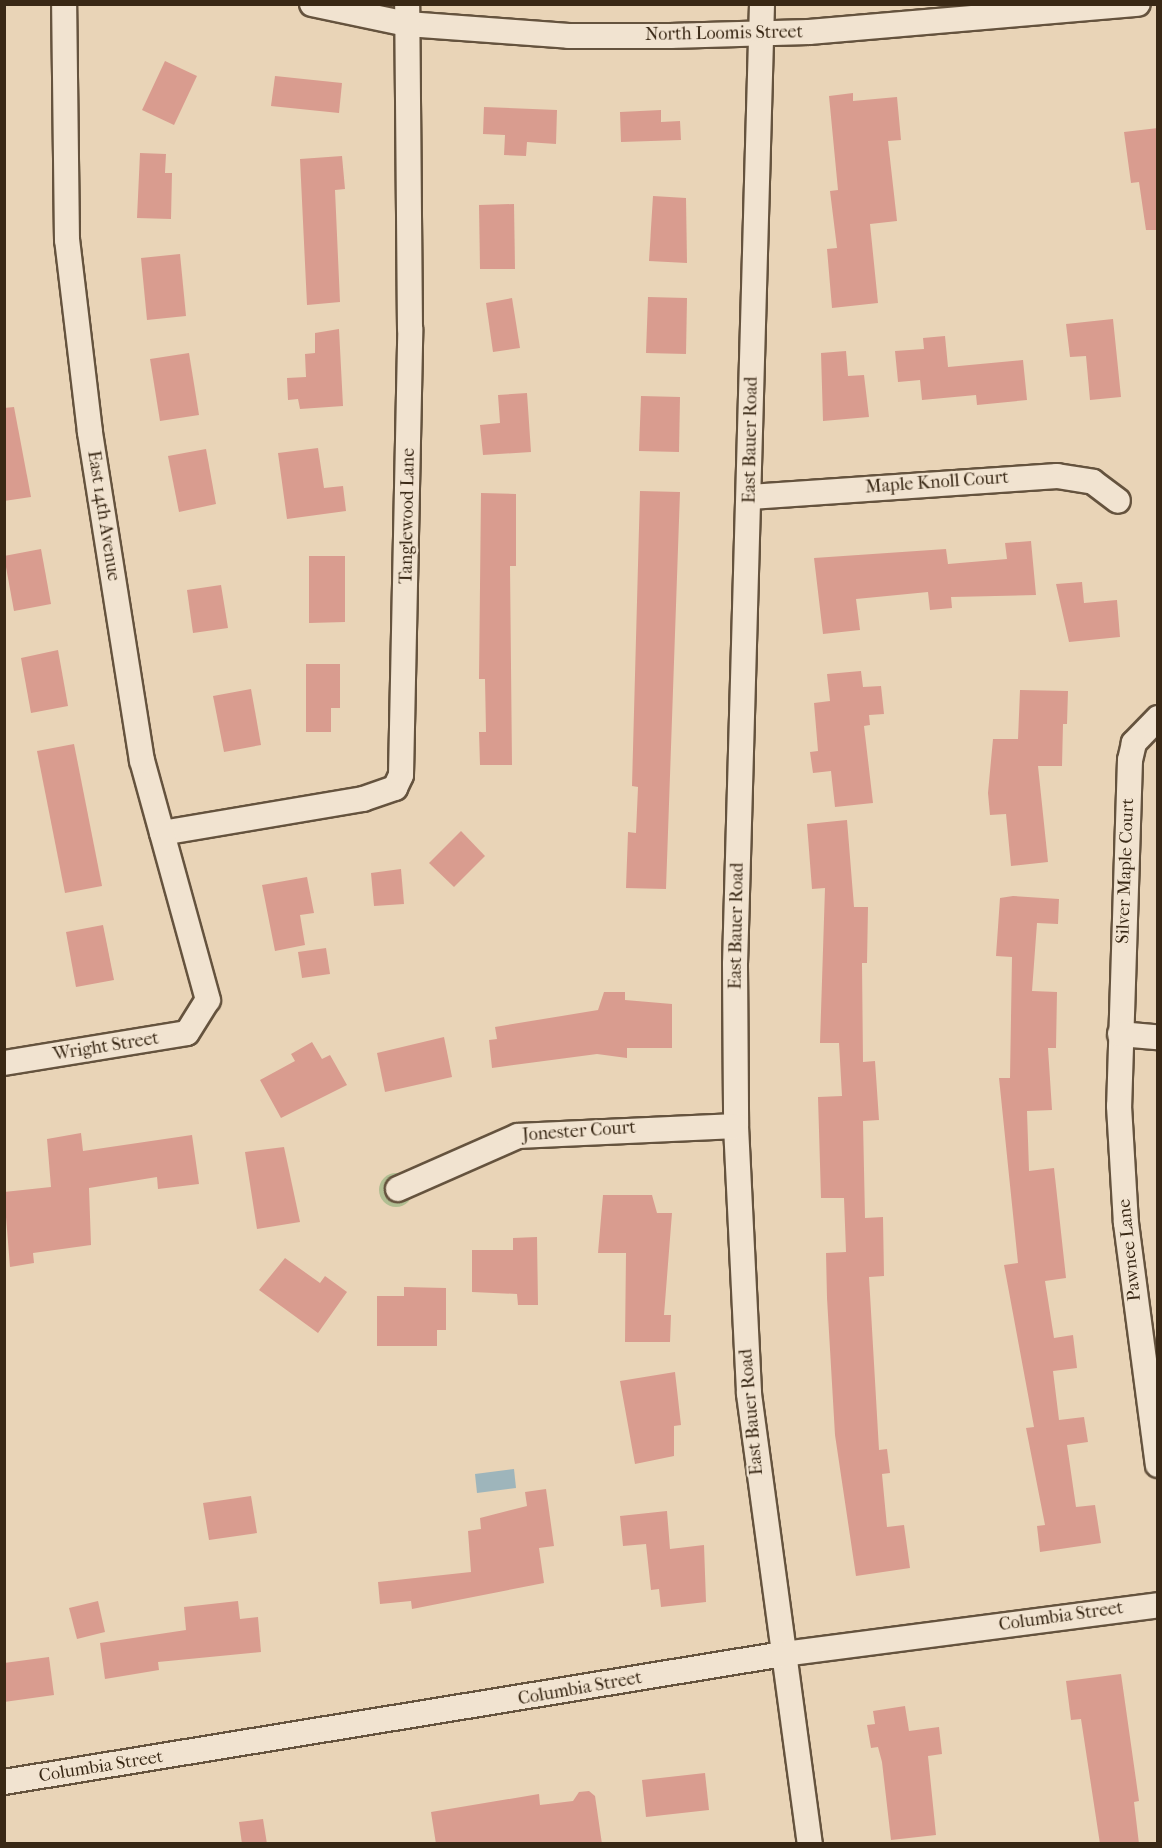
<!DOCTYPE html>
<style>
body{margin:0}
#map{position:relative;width:1162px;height:1848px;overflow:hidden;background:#e9d4b7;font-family:"IM FELL French Canon",serif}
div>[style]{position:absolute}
.green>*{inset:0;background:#b1be92}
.round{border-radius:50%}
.water>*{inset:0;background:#9eb5bb}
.building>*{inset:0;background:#d99c8f}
.roads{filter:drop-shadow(2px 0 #65533e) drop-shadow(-2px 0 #65533e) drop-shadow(0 2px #65533e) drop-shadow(0 -2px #65533e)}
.minor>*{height:24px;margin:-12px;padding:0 12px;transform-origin:12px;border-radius:12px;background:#f1e3d0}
span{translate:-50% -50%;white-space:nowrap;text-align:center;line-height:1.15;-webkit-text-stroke:4.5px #f1e3d0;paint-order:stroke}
.street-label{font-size:18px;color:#392815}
.frame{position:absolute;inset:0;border:6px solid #392815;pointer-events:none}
</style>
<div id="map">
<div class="green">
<div class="round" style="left:379px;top:1173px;width:34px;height:34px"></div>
</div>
<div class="water">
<div style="clip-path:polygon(514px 1469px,516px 1488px,477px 1493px,475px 1474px)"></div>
</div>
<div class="building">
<div style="clip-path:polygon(165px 61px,197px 76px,174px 125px,142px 110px)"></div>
<div style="clip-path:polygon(275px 76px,342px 83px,339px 113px,271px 106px)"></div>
<div style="clip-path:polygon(853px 93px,853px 101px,897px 97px,901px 140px,888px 141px,897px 221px,870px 224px,878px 303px,832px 308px,827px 249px,837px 248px,830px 191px,838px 190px,829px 96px)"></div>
<div style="clip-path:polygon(484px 107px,557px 110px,556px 144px,527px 142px,526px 156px,504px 155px,505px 135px,483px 134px)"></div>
<div style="clip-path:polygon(661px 110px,661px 122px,680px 121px,681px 140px,621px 142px,620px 112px)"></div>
<div style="clip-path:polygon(1158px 128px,1158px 230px,1146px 230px,1139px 182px,1131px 183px,1124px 132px)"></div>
<div style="clip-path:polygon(140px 153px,166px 154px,165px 173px,172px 173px,171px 219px,137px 218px)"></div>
<div style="clip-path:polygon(342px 156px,345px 189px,335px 190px,340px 302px,307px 305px,300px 159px)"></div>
<div style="clip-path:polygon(653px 196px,686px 198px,687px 263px,649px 261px)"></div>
<div style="clip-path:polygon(514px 204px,515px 269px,480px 269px,479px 205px)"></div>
<div style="clip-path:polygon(180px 254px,186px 316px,147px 320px,141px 258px)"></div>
<div style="clip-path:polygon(648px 297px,687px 298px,686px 354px,646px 353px)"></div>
<div style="clip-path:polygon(512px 298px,520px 348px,493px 352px,486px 303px)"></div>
<div style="clip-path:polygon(1113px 319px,1121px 397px,1090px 400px,1086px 356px,1070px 357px,1066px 324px)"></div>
<div style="clip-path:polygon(339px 329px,343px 406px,300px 409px,298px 399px,288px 400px,287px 378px,306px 377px,305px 354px,315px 353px,315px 333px)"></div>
<div style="clip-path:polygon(945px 336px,948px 367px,1023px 360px,1027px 400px,977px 405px,976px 395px,922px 400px,920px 380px,898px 382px,895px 351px,924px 349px,923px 338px)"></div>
<div style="clip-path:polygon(846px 351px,848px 376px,864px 375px,869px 417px,823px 421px,821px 353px)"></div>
<div style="clip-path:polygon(189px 353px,199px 415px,160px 421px,150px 359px)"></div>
<div style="clip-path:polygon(527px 393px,531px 452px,483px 455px,480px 425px,500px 423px,498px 395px)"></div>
<div style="clip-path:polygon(641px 396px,680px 397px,679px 452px,639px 451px)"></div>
<div style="clip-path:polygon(14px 407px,31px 497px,4px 501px,4px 408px)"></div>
<div style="clip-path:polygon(318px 448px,324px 488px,343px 486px,346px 511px,287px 519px,278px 453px)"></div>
<div style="clip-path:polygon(206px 449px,216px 504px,179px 512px,168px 456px)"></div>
<div style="clip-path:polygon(640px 491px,680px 492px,666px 889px,626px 888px,628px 832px,636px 833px,638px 787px,632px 786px)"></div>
<div style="clip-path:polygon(481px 493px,516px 494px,516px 566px,510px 566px,512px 765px,480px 765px,479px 732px,486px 732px,485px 679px,479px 679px)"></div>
<div style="clip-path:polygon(1031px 541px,1036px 595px,951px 597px,952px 608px,930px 610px,928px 592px,856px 599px,860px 630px,823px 634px,814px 558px,946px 549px,948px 564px,1007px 559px,1005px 543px)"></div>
<div style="clip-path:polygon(41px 549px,51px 604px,14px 611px,4px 556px)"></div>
<div style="clip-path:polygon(309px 556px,345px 556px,345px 622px,309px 623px)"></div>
<div style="clip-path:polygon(1082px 582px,1084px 603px,1117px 600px,1120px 637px,1069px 642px,1056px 584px)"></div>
<div style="clip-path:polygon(221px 585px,228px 628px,193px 633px,187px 590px)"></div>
<div style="clip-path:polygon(58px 650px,68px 706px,31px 713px,21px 658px)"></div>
<div style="clip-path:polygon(306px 664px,340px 664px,340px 708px,331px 708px,331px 732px,306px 732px)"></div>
<div style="clip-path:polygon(861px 671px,863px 687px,881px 686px,884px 714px,869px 715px,870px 725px,864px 726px,873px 803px,835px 807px,831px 771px,813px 773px,810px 752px,818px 751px,814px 703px,830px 701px,827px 674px)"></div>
<div style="clip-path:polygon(251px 689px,261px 745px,224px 752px,213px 696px)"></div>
<div style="clip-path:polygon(1020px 690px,1068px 691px,1067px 724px,1063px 724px,1062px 766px,1038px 766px,1048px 862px,1011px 866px,1006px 814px,990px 815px,988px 793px,993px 739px,1018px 739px)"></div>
<div style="clip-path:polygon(74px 744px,102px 886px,65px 893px,37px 751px)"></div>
<div style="clip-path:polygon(847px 820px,854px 907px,868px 907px,867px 963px,862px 963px,863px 1062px,875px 1061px,879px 1120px,863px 1121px,865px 1218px,883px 1217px,884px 1276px,869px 1277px,879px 1450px,887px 1449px,890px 1473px,882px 1474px,887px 1527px,904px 1525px,910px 1568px,856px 1576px,835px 1435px,827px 1298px,826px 1253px,846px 1252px,844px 1198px,821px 1198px,818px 1097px,842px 1096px,839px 1043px,820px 1043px,825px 888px,812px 889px,807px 824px)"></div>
<div style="clip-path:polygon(461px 831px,485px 856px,454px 887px,429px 863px)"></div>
<div style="clip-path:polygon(401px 869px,404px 904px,374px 906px,371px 873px)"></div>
<div style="clip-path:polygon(307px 877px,314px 913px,300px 915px,305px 945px,275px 951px,262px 885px)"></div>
<div style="clip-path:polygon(1013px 896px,1059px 899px,1058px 924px,1037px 923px,1032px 991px,1057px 992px,1056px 1048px,1048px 1048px,1052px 1110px,1027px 1111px,1029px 1171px,1054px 1168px,1066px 1278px,1045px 1281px,1054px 1338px,1073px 1335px,1077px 1368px,1053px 1371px,1059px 1420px,1084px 1417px,1088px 1442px,1067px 1445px,1076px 1507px,1095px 1505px,1101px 1543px,1040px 1552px,1037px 1526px,1045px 1525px,1026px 1428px,1034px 1427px,1004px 1265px,1018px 1263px,999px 1078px,1010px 1078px,1012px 957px,996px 956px,1000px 898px)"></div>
<div style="clip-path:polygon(103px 925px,114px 980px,76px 987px,66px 932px)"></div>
<div style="clip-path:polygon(326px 948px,330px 974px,302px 978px,298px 952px)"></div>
<div style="clip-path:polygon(604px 992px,625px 992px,625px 1000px,672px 1004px,672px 1048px,627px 1048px,627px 1058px,597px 1054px,492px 1068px,489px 1040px,497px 1039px,495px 1027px,598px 1010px)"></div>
<div style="clip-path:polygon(444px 1037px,452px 1077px,385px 1092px,377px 1053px)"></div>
<div style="clip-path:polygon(312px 1042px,322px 1059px,330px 1055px,347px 1085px,281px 1118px,260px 1080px,295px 1061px,291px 1054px)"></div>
<div style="clip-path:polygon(81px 1133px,83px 1151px,192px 1135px,199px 1184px,158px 1189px,157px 1177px,89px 1188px,91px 1245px,33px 1253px,34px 1263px,10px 1267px,4px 1192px,51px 1187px,47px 1139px)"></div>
<div style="clip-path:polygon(284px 1147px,300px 1222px,257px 1229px,245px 1152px)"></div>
<div style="clip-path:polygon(603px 1195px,652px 1195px,657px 1213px,672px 1213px,664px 1315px,671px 1315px,670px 1342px,625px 1342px,626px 1253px,598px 1253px)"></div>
<div style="clip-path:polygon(537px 1237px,538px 1305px,518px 1305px,517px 1294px,472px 1292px,472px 1250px,513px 1250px,513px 1238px)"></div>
<div style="clip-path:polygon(285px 1258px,320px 1283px,325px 1276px,347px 1292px,318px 1333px,259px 1290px)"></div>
<div style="clip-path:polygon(404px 1287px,446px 1288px,446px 1330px,437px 1330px,437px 1346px,377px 1346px,377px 1296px,404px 1296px)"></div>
<div style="clip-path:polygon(675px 1372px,681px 1425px,674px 1426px,674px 1456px,635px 1464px,620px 1381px)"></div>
<div style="clip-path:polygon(546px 1489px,554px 1546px,539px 1548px,544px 1583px,412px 1609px,411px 1601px,380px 1604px,378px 1582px,471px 1572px,468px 1531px,481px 1529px,480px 1518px,527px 1506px,525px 1492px)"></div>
<div style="clip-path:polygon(251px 1496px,257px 1533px,209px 1540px,203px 1503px)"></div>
<div style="clip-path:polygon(667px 1511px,670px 1549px,704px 1545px,706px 1602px,661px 1607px,659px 1589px,651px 1590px,646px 1544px,623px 1546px,620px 1516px)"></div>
<div style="clip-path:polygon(98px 1601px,105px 1632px,77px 1639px,69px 1608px)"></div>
<div style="clip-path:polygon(238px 1601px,240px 1619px,258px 1617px,261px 1652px,158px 1662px,159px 1670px,105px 1679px,100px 1643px,186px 1630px,184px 1607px)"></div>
<div style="clip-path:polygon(49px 1657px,54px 1695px,4px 1702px,4px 1663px)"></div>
<div style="clip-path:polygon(1121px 1674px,1139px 1801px,1134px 1802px,1139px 1844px,1100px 1844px,1081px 1719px,1071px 1720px,1066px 1681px)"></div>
<div style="clip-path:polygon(905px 1706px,909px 1731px,939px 1727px,942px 1754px,928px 1756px,936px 1835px,891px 1840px,882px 1762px,878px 1747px,871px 1748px,867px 1725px,875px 1724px,873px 1711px)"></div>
<div style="clip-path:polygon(705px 1773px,709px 1810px,646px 1817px,642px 1780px)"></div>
<div style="clip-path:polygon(589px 1791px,595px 1796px,602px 1844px,436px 1844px,431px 1812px,539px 1794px,540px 1805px,573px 1801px,579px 1792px)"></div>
<div style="clip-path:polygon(263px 1819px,267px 1844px,242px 1844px,239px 1822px)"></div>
</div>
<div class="roads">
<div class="minor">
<div style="left:312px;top:4px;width:97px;rotate:11.9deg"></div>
<div style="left:407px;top:24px;width:162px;rotate:4.2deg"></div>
<div style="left:569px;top:36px;width:101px"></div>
<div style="left:670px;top:36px;width:139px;rotate:-1.6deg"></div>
<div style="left:809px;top:32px;width:330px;rotate:-4.9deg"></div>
<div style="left:762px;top:4px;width:960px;rotate:91.61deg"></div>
<div style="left:735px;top:964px;width:162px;rotate:89.6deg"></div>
<div style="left:736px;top:1126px;width:268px;rotate:87.2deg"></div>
<div style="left:749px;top:1394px;width:454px;rotate:82.3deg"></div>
<div style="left:750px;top:497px;width:308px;rotate:-3.9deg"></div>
<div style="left:1057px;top:476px;width:36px;rotate:9deg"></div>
<div style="left:1093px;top:482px;width:31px;rotate:37deg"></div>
<div style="left:1158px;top:718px;width:35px;rotate:134deg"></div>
<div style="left:1134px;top:743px;width:17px;rotate:103deg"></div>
<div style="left:1130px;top:760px;width:346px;rotate:91.8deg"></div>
<div style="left:1119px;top:1106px;width:117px;rotate:86.6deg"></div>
<div style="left:1126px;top:1223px;width:244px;rotate:82.5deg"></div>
<div style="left:162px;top:833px;width:204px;rotate:-9.6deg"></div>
<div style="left:363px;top:799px;width:34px;rotate:-19deg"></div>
<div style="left:395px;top:788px;width:14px;rotate:-65deg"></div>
<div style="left:401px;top:775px;width:446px;rotate:-88.8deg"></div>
<div style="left:410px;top:329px;width:325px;rotate:-90.5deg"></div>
<div style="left:1120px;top:1034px;width:38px;rotate:5deg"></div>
<div style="left:4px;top:1063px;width:185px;rotate:-9.3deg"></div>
<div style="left:187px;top:1033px;width:39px;rotate:-58deg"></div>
<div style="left:208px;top:1000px;width:248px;rotate:-105.4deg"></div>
<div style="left:142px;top:761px;width:333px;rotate:-99deg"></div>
<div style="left:90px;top:432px;width:193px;rotate:-96.8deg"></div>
<div style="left:67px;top:240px;width:236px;rotate:-90.7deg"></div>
<div style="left:398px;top:1189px;width:131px;rotate:-23.8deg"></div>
<div style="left:518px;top:1136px;width:218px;rotate:-2.6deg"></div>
<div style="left:4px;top:1782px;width:789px;rotate:-9.33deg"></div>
<div style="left:783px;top:1654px;width:378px;rotate:-7.4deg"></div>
</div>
</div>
<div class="street-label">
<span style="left:724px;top:34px;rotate:-1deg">North Loomis Street</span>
<span style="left:751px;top:440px;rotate:-89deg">East Bauer Road</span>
<span style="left:937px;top:483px;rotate:-4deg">Maple Knoll Court</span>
<span style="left:103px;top:516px;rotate:81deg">East 14th Avenue</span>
<span style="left:408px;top:516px;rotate:-89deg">Tanglewood Lane</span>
<span style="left:1126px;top:871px;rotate:-88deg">Silver Maple Court</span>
<span style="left:737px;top:926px;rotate:-89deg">East Bauer Road</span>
<span style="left:106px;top:1047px;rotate:-9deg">Wright Street</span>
<span style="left:579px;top:1132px;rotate:-4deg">Jonester Court</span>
<span style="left:1130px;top:1250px;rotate:-96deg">Pawnee Lane</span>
<span style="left:752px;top:1412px;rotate:-95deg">East Bauer Road</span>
<span style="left:1061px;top:1617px;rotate:-8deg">Columbia Street</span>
<span style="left:580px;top:1689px;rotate:-10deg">Columbia Street</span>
<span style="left:101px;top:1767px;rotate:-9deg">Columbia Street</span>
</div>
<div class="frame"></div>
</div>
